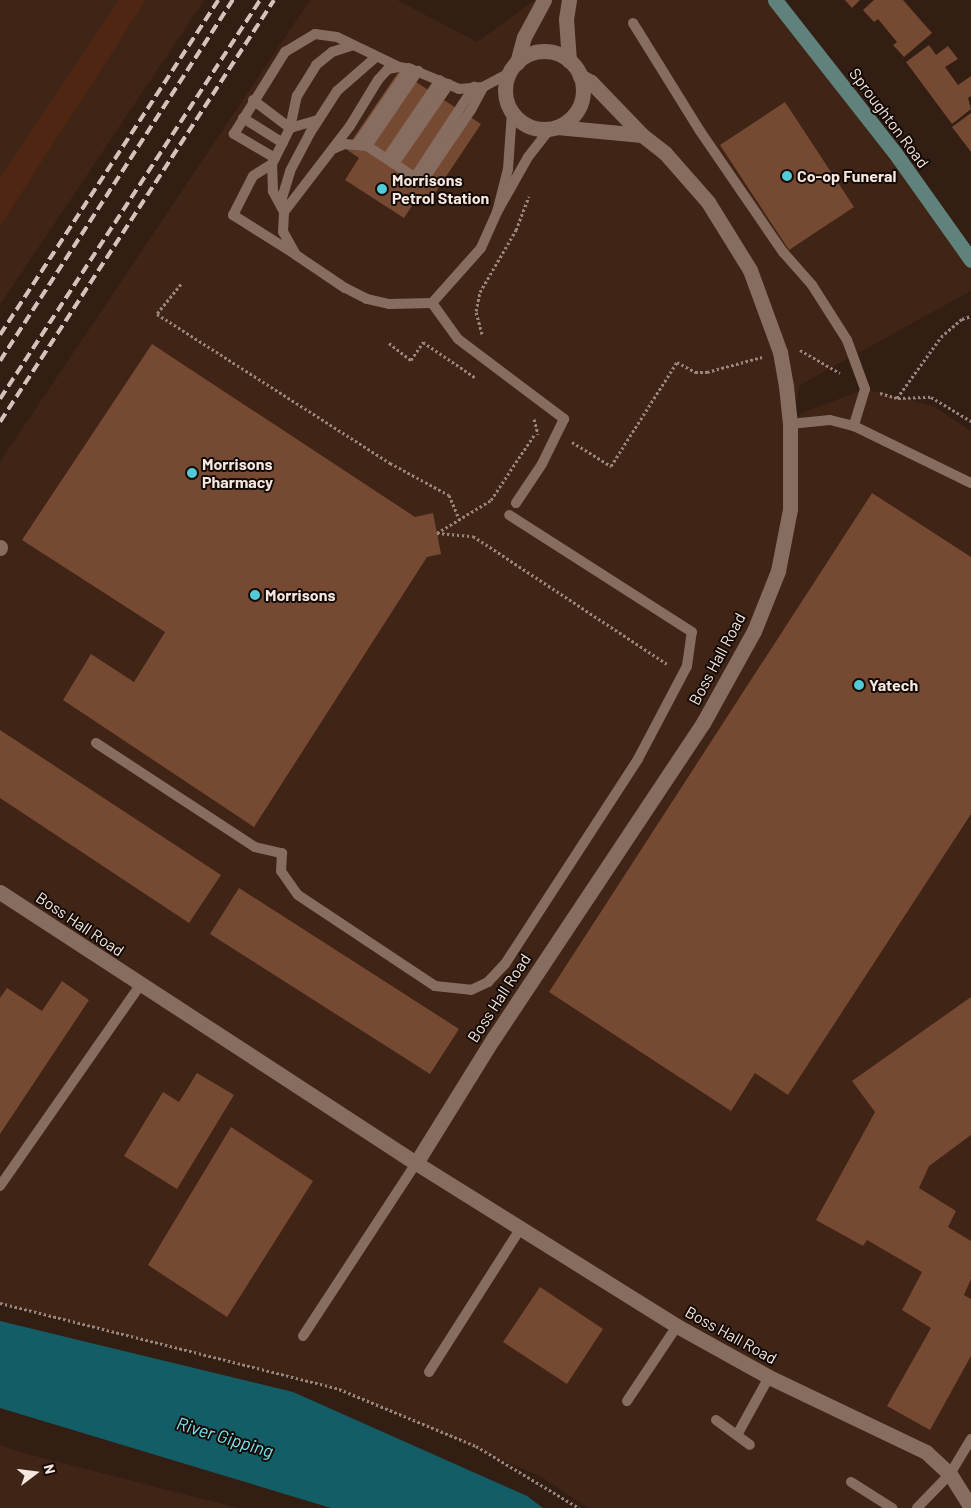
<!DOCTYPE html>
<style>
body{margin:0}
#map{position:relative;width:971px;height:1508px;overflow:hidden;background:#331e13;font-family:Barlow,sans-serif}
div>[style]{position:absolute}
.built>*{inset:0;background:#402416}
.green>*{inset:0;background:#4e2611}
.water>*{inset:0;background:#135e66}
.building>*{inset:0;background:#754932}
.path>*{height:3px;margin-top:-1.5px;transform-origin:0;background:repeating-linear-gradient(90deg,#98867d 0 2.5px,transparent 0 5px)}
.lane>*{height:10px;margin:-5px;padding:0 5px;transform-origin:5px;border-radius:5px;background:#876d60}
.street>*{height:15px;margin:-7.5px;padding:0 7.5px;transform-origin:7.5px;border-radius:7.5px;background:#876d60}
.street>.ring{margin:-7.5px;padding:0;box-sizing:content-box;background:none;border:15px solid #876d60;border-radius:50%}
.secondary>*{height:15px;margin:-7.5px;padding:0 7.5px;transform-origin:7.5px;border-radius:7.5px;background:#60827d}
.rail>*{height:4px;margin-top:-2px;transform-origin:0;background:repeating-linear-gradient(90deg,#d3c3ba 0 10px,transparent 0 15px)}
.dots>*{width:14px;height:14px;translate:-50% -50%;box-sizing:border-box;border:2px solid #140b06;border-radius:50%}
span{translate:-50% -50%;white-space:nowrap;text-align:center;line-height:1.15;-webkit-text-stroke:4px #140b06;paint-order:stroke}
.street-label{font-size:16px;color:#f6e7df}
.poi-label{font-size:16px;color:#f6e7df;font-weight:700}
.left{translate:0 -50%;text-align:left}
.water-label{font-size:18px;color:#7ce6f2;font-style:italic}
.north{position:absolute;left:10px;top:1448px;width:50px;height:50px;-webkit-text-stroke:4px #140b06;paint-order:stroke;rotate:75deg;font-size:14px;font-weight:700;line-height:20px;text-align:center;color:#f6e7df}
.north::after{content:'';display:block;margin:auto;width:18px;height:22px;background:#f6e7df;clip-path:polygon(50% 0,100% 100%,50% 72%,0 100%)}
</style>
<div id="map">
<div class="built">
<div style="clip-path:polygon(0 0,204px 0,0 305px)"></div>
<div style="clip-path:polygon(310px 0,397px 0,477px 42px,535px 0,775px 0,971px 260px,971px 291px,800px 385px,791px 422px,802px 413px,865px 389px,933px 406px,971px 431px,971px 1508px,588px 1508px,542px 1477px,339px 1389px,0 1303px,0 462px)"></div>
<div style="clip-path:polygon(0 1445px,16px 1451px,238px 1508px,0 1508px)"></div>
</div>
<div class="green">
<div style="clip-path:polygon(119px 0,146px 0,0 226px,0 178px)"></div>
</div>
<div class="water">
<div style="clip-path:polygon(0 1321px,293px 1392px,527px 1496px,543px 1508px,331px 1508px,0 1408px)"></div>
</div>
<div class="building">
<div style="clip-path:polygon(845px 0,860px 0,852px 8px)"></div>
<div style="clip-path:polygon(874px 0,903px 0,932px 33px,904px 57px,893px 45px,897px 42px,878px 19px,874px 22px,863px 10px)"></div>
<div style="clip-path:polygon(929px 45px,936px 55px,948px 46px,958px 59px,945px 67px,958px 85px,971px 76px,971px 96px,968px 98px,971px 109px,952px 124px,906px 62px)"></div>
<div style="clip-path:polygon(399px 71px,481px 124px,427px 205px,417px 198px,404px 218px,345px 180px,359px 158px,346px 149px)"></div>
<div style="clip-path:polygon(785px 102px,854px 207px,789px 250px,720px 145px)"></div>
<div style="clip-path:polygon(971px 113px,971px 152px,952px 127px)"></div>
<div style="clip-path:polygon(152px 344px,415px 517px,433px 513px,441px 554px,427px 557px,254px 827px,63px 700px,91px 654px,134px 682px,165px 632px,22px 540px)"></div>
<div style="clip-path:polygon(872px 493px,971px 557px,971px 814px,788px 1095px,755px 1073px,731px 1111px,549px 992px)"></div>
<div style="clip-path:polygon(0 730px,221px 875px,189px 923px,0 798px)"></div>
<div style="clip-path:polygon(239px 888px,459px 1029px,430px 1074px,210px 934px)"></div>
<div style="clip-path:polygon(62px 981px,89px 1000px,0 1134px,0 998px,7px 988px,42px 1011px)"></div>
<div style="clip-path:polygon(971px 997px,971px 1135px,929px 1166px,919px 1188px,956px 1211px,948px 1227px,971px 1241px,971px 1279px,964px 1295px,971px 1299px,971px 1356px,930px 1430px,887px 1406px,931px 1328px,902px 1310px,922px 1272px,867px 1240px,863px 1246px,816px 1220px,875px 1112px,852px 1081px)"></div>
<div style="clip-path:polygon(197px 1073px,234px 1095px,177px 1189px,124px 1156px,163px 1092px,179px 1102px)"></div>
<div style="clip-path:polygon(231px 1127px,313px 1181px,227px 1317px,148px 1265px)"></div>
<div style="clip-path:polygon(540px 1287px,603px 1329px,567px 1384px,503px 1342px)"></div>
</div>
<div class="path">
<div style="left:181px;top:284px;width:38px;rotate:129deg"></div>
<div style="left:157px;top:314px;width:277px;rotate:32.6deg"></div>
<div style="left:390px;top:463px;width:67px;rotate:28.5deg"></div>
<div style="left:449px;top:495px;width:26px;rotate:67deg"></div>
<div style="left:482px;top:334px;width:24px;rotate:-105deg"></div>
<div style="left:476px;top:311px;width:19px;rotate:-78deg"></div>
<div style="left:480px;top:292px;width:72px;rotate:-59.9deg"></div>
<div style="left:516px;top:230px;width:36px;rotate:-69deg"></div>
<div style="left:389px;top:343px;width:28px;rotate:38deg"></div>
<div style="left:411px;top:360px;width:22px;rotate:-56deg"></div>
<div style="left:423px;top:342px;width:64px;rotate:34.2deg"></div>
<div style="left:800px;top:350px;width:46px;rotate:29.9deg"></div>
<div style="left:880px;top:393px;width:18px;rotate:16deg"></div>
<div style="left:897px;top:398px;width:75px;rotate:-54.2deg"></div>
<div style="left:941px;top:337px;width:28px;rotate:-41deg"></div>
<div style="left:962px;top:319px;width:9px;rotate:-18deg"></div>
<div style="left:898px;top:398px;width:33px;rotate:-2deg"></div>
<div style="left:931px;top:397px;width:47px;rotate:31deg"></div>
<div style="left:534px;top:419px;width:16px;rotate:75deg"></div>
<div style="left:572px;top:442px;width:46px;rotate:31.6deg"></div>
<div style="left:611px;top:466px;width:123px;rotate:-57.6deg"></div>
<div style="left:677px;top:362px;width:21px;rotate:29deg"></div>
<div style="left:695px;top:372px;width:12px"></div>
<div style="left:707px;top:372px;width:57px;rotate:-15.3deg"></div>
<div style="left:437px;top:533px;width:36px;rotate:5deg"></div>
<div style="left:473px;top:536px;width:232px;rotate:33.4deg"></div>
<div style="left:437px;top:533px;width:63px;rotate:-31.4deg"></div>
<div style="left:491px;top:500px;width:78px;rotate:-56.5deg"></div>
<div style="left:0;top:1303px;width:350px;rotate:14.2deg"></div>
<div style="left:339px;top:1389px;width:148px;rotate:22.6deg"></div>
<div style="left:476px;top:1446px;width:120px;rotate:31deg"></div>
</div>
<div class="lane">
<div style="left:633px;top:23px;width:127px;rotate:58.2deg"></div>
<div style="left:700px;top:131px;width:147px;rotate:55.6deg"></div>
<div style="left:783px;top:252px;width:44px;rotate:48.7deg"></div>
<div style="left:812px;top:285px;width:65px;rotate:57.5deg"></div>
<div style="left:847px;top:340px;width:52px;rotate:69.8deg"></div>
<div style="left:865px;top:389px;width:39px;rotate:107deg"></div>
<div style="left:253px;top:100px;width:46px;rotate:37.1deg"></div>
<div style="left:290px;top:128px;width:29px;rotate:-16deg"></div>
<div style="left:512px;top:112px;width:57px;rotate:94deg"></div>
<div style="left:508px;top:169px;width:44px;rotate:104.3deg"></div>
<div style="left:497px;top:212px;width:63px;rotate:-60.6deg"></div>
<div style="left:528px;top:157px;width:37px;rotate:-52deg"></div>
<div style="left:243px;top:118px;width:47px;rotate:32deg"></div>
<div style="left:357px;top:144px;width:92px;rotate:-55.6deg"></div>
<div style="left:367px;top:146px;width:91px;rotate:-55.8deg"></div>
<div style="left:333px;top:149px;width:13px;rotate:-23deg"></div>
<div style="left:345px;top:144px;width:22px;rotate:5deg"></div>
<div style="left:367px;top:146px;width:66px;rotate:33.2deg"></div>
<div style="left:422px;top:182px;width:87px;rotate:-55.8deg"></div>
<div style="left:471px;top:110px;width:26px;rotate:-62deg"></div>
<div style="left:275px;top:158px;width:48px;rotate:-149.7deg"></div>
<div style="left:234px;top:134px;width:97px;rotate:-58.1deg"></div>
<div style="left:285px;top:52px;width:35px;rotate:-31deg"></div>
<div style="left:315px;top:34px;width:22px;rotate:8deg"></div>
<div style="left:337px;top:37px;width:69px;rotate:25.8deg"></div>
<div style="left:387px;top:158px;width:94px;rotate:-55.8deg"></div>
<div style="left:272px;top:164px;width:22px;rotate:148deg"></div>
<div style="left:253px;top:176px;width:44px;rotate:117.1deg"></div>
<div style="left:233px;top:215px;width:73px;rotate:32.2deg"></div>
<div style="left:394px;top:164px;width:97px;rotate:-55.5deg"></div>
<div style="left:415px;top:177px;width:108px;rotate:-56.8deg"></div>
<div style="left:283px;top:208px;width:10px;rotate:-96deg"></div>
<div style="left:282px;top:198px;width:28px;rotate:-73deg"></div>
<div style="left:290px;top:171px;width:43px;rotate:-62.2deg"></div>
<div style="left:310px;top:133px;width:50px;rotate:-57.3deg"></div>
<div style="left:337px;top:91px;width:52px;rotate:-41.1deg"></div>
<div style="left:284px;top:212px;width:24px;rotate:-118deg"></div>
<div style="left:273px;top:191px;width:27px;rotate:-92deg"></div>
<div style="left:272px;top:164px;width:40px;rotate:-63.4deg"></div>
<div style="left:290px;top:128px;width:33px;rotate:-78deg"></div>
<div style="left:297px;top:96px;width:36px;rotate:-58deg"></div>
<div style="left:316px;top:65px;width:21px;rotate:-39deg"></div>
<div style="left:332px;top:52px;width:22px;rotate:-18deg"></div>
<div style="left:497px;top:212px;width:39px;rotate:114deg"></div>
<div style="left:481px;top:248px;width:74px;rotate:131.7deg"></div>
<div style="left:432px;top:303px;width:44px;rotate:54.2deg"></div>
<div style="left:458px;top:339px;width:133px;rotate:37deg"></div>
<div style="left:564px;top:419px;width:50px;rotate:116.1deg"></div>
<div style="left:542px;top:464px;width:47px;rotate:123.7deg"></div>
<div style="left:432px;top:303px;width:43px;rotate:178.7deg"></div>
<div style="left:389px;top:304px;width:23px;rotate:-167deg"></div>
<div style="left:367px;top:299px;width:25px;rotate:-153deg"></div>
<div style="left:345px;top:288px;width:59px;rotate:-146deg"></div>
<div style="left:296px;top:255px;width:26px;rotate:-119deg"></div>
<div style="left:283px;top:232px;width:20px;rotate:-87deg"></div>
<div style="left:284px;top:212px;width:108px;rotate:-52.5deg"></div>
<div style="left:350px;top:126px;width:54px;rotate:-58.7deg"></div>
<div style="left:378px;top:80px;width:15px;rotate:-48deg"></div>
<div style="left:388px;top:69px;width:11px;rotate:-10deg"></div>
<div style="left:399px;top:67px;width:12px;rotate:9deg"></div>
<div style="left:411px;top:69px;width:52px;rotate:22.6deg"></div>
<div style="left:459px;top:89px;width:24px;rotate:-5deg"></div>
<div style="left:483px;top:87px;width:30px;rotate:-28deg"></div>
<div style="left:790px;top:424px;width:40px;rotate:-5.7deg"></div>
<div style="left:830px;top:420px;width:25px;rotate:14deg"></div>
<div style="left:854px;top:426px;width:130px;rotate:26deg"></div>
<div style="left:96px;top:743px;width:190px;rotate:33.2deg"></div>
<div style="left:255px;top:847px;width:28px;rotate:13deg"></div>
<div style="left:282px;top:853px;width:18px;rotate:93deg"></div>
<div style="left:281px;top:871px;width:29px;rotate:55deg"></div>
<div style="left:298px;top:895px;width:164px;rotate:33.6deg"></div>
<div style="left:435px;top:986px;width:36px;rotate:6deg"></div>
<div style="left:471px;top:990px;width:19px;rotate:-25deg"></div>
<div style="left:488px;top:982px;width:25px;rotate:-47deg"></div>
<div style="left:505px;top:964px;width:244px;rotate:-57deg"></div>
<div style="left:638px;top:759px;width:105px;rotate:-62.2deg"></div>
<div style="left:687px;top:666px;width:34px;rotate:-82deg"></div>
<div style="left:692px;top:632px;width:217px;rotate:-147.4deg"></div>
<div style="left:0;top:1186px;width:245px;rotate:-55.1deg"></div>
<div style="left:303px;top:1336px;width:207px;rotate:-56.8deg"></div>
<div style="left:429px;top:1372px;width:169px;rotate:-57.5deg"></div>
<div style="left:627px;top:1401px;width:90px;rotate:-56.3deg"></div>
<div style="left:716px;top:1420px;width:42px;rotate:36.3deg"></div>
<div style="left:737px;top:1435px;width:66px;rotate:-61.1deg"></div>
<div style="left:851px;top:1482px;width:49px;rotate:32.4deg"></div>
<div style="left:917px;top:1508px;width:47px;rotate:-45.9deg"></div>
<div style="left:950px;top:1474px;width:41px;rotate:-59deg"></div>
</div>
<div class="street">
<div style="left:569px;top:0;width:19px;rotate:99deg"></div>
<div style="left:566px;top:19px;width:42px;rotate:85.9deg"></div>
<div class="ring" style="left:505px;top:51px;width:63px;height:63px"></div>
<div style="left:517px;top:63px;width:27px;rotate:-75deg"></div>
<div style="left:524px;top:37px;width:42px;rotate:-61.6deg"></div>
<div style="left:557px;top:127px;width:85px;rotate:5.4deg"></div>
<div style="left:0;top:548px;width:1px;rotate:-90deg"></div>
<div style="left:0;top:892px;width:496px;rotate:33.1deg"></div>
<div style="left:416px;top:1163px;width:308px;rotate:32deg"></div>
<div style="left:677px;top:1326px;width:105px;rotate:29deg"></div>
<div style="left:769px;top:1377px;width:174px;rotate:25.5deg"></div>
<div style="left:926px;top:1452px;width:33px;rotate:43deg"></div>
<div style="left:950px;top:1474px;width:39px;rotate:58deg"></div>
<div style="left:416px;top:1163px;width:146px;rotate:-58.2deg"></div>
<div style="left:493px;top:1039px;width:379px;rotate:-56.4deg"></div>
<div style="left:703px;top:723px;width:105px;rotate:-61deg"></div>
<div style="left:754px;top:631px;width:65px;rotate:-68.2deg"></div>
<div style="left:778px;top:571px;width:63px;rotate:-79deg"></div>
<div style="left:790px;top:509px;width:85px;rotate:-90deg"></div>
<div style="left:790px;top:424px;width:38px;rotate:-96deg"></div>
<div style="left:786px;top:386px;width:35px;rotate:-100deg"></div>
<div style="left:780px;top:352px;width:87px;rotate:-110.1deg"></div>
<div style="left:750px;top:270px;width:80px;rotate:-121.7deg"></div>
<div style="left:708px;top:202px;width:65px;rotate:-131.3deg"></div>
<div style="left:665px;top:153px;width:29px;rotate:-142deg"></div>
<div style="left:642px;top:135px;width:74px;rotate:-133.9deg"></div>
<div style="left:591px;top:82px;width:13px;rotate:-151deg"></div>
</div>
<div class="secondary">
<div style="left:775px;top:0;width:194px;rotate:51.9deg"></div>
<div style="left:895px;top:153px;width:131px;rotate:54.6deg"></div>
</div>
<div class="rail">
<div style="left:0;top:335px;width:400px;rotate:-56.9deg"></div>
<div style="left:0;top:361px;width:430px;rotate:-57.2deg"></div>
<div style="left:0;top:399px;width:476px;rotate:-56.9deg"></div>
<div style="left:0;top:422px;width:503px;rotate:-57deg"></div>
</div>
<div class="dots">
<div style="left:787px;top:176px;background:#52cbd8"></div>
<div style="left:382px;top:189px;background:#52cbd8"></div>
<div style="left:192px;top:473px;background:#52cbd8"></div>
<div style="left:255px;top:595px;background:#52cbd8"></div>
<div style="left:859px;top:685px;background:#52cbd8"></div>
</div>
<div class="street-label">
<span style="left:889px;top:118px;rotate:53deg">Sproughton Road</span>
<span style="left:717px;top:659px;rotate:-62deg">Boss Hall Road</span>
<span style="left:80px;top:924px;rotate:34deg">Boss Hall Road</span>
<span style="left:499px;top:998px;rotate:-57deg">Boss Hall Road</span>
<span style="left:731px;top:1335px;rotate:29deg">Boss Hall Road</span>
</div>
<div class="poi-label">
<span class="left" style="left:797px;top:176px">Co-op Funeral</span>
<span class="left" style="left:392px;top:189px">Morrisons<br>Petrol Station</span>
<span class="left" style="left:202px;top:473px">Morrisons<br>Pharmacy</span>
<span class="left" style="left:265px;top:595px">Morrisons</span>
<span class="left" style="left:869px;top:685px">Yatech</span>
</div>
<div class="water-label">
<span style="left:225px;top:1437px;rotate:17deg">River Gipping</span>
</div>
<div class="north">N</div>
</div>
